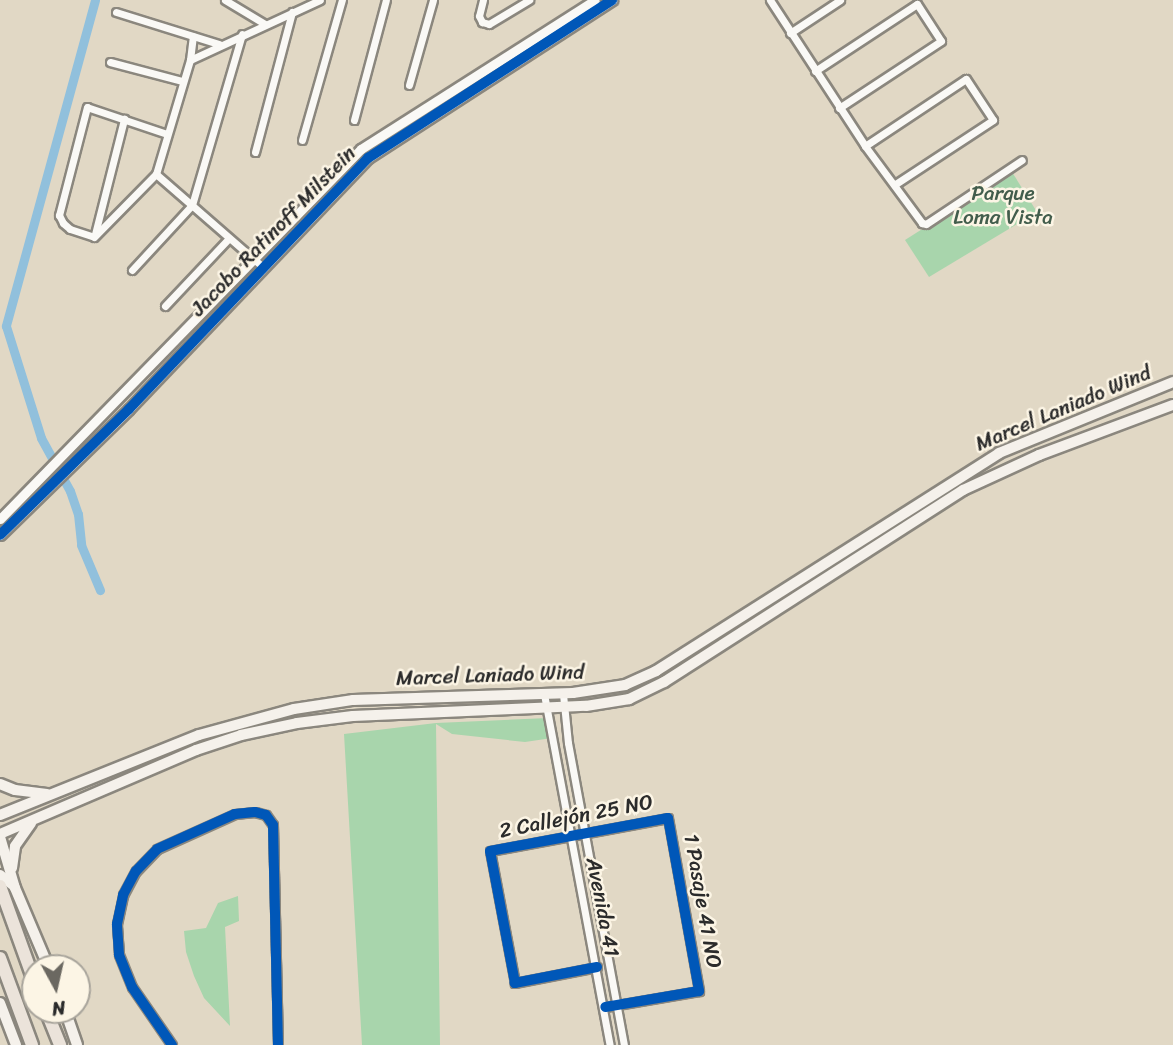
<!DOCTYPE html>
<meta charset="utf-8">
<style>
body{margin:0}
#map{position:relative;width:1173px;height:1045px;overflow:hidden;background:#e1d8c5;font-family:Sriracha,sans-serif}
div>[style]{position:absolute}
.green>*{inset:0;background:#a8d5ac}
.canal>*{height:9px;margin:-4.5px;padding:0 4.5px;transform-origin:4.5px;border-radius:4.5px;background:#91c0dc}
.roads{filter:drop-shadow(2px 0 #8b877e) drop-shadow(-2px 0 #8b877e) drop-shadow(0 2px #8b877e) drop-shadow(0 -2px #8b877e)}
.minor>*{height:7px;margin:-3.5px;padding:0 3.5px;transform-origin:3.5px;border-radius:3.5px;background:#faf9f6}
.tertiary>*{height:9px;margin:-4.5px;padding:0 4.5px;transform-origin:4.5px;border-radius:4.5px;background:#faf9f6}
.secondary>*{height:10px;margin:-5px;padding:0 5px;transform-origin:5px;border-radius:5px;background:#f5f1eb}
.primary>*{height:12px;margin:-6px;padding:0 6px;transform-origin:6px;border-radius:6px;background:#ebe3da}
.cycleway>*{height:10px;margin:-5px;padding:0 5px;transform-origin:5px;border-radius:5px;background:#0057b8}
span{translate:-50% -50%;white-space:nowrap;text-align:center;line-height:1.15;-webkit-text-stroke:5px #fcf5e5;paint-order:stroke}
.park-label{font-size:21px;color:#425d4c}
.street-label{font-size:21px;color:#2b2b2b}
.north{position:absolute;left:21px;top:954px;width:70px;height:70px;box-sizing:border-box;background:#fcf5e5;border:2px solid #a8a49b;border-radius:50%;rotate:172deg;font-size:19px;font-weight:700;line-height:28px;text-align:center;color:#2b2b2b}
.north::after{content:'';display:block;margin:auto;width:24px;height:32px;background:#6b6861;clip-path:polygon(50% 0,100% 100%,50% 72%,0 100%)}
</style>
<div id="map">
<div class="green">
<div style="clip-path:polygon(1012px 172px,1037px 212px,929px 277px,905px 240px)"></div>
<div style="clip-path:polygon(548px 718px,552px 738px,525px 742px,452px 734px,436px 724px,440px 1045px,362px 1045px,344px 734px,436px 723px)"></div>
<div style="clip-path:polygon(238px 896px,239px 921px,225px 927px,230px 1026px,204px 998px,194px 976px,186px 952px,184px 931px,206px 928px,218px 903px)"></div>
</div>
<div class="canal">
<div style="left:95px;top:0;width:338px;rotate:105.3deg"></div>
<div style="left:6px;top:326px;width:117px;rotate:72.6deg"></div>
<div style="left:41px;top:438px;width:60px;rotate:61.3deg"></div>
<div style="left:70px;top:491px;width:24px;rotate:71deg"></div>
<div style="left:78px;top:514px;width:31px;rotate:84deg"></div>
<div style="left:81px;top:545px;width:49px;rotate:67.1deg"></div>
</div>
<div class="roads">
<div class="minor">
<div style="left:225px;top:0;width:47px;rotate:31deg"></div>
<div style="left:483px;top:0;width:16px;rotate:104deg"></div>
<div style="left:479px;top:16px;width:7px;rotate:63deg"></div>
<div style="left:482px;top:22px;width:7px;rotate:16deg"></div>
<div style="left:489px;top:24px;width:47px;rotate:-31deg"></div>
<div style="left:770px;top:0;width:174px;rotate:56.9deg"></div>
<div style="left:865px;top:146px;width:96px;rotate:53.5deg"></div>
<div style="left:922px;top:223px;width:4px;rotate:14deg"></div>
<div style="left:926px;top:224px;width:115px;rotate:-33.7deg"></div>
<div style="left:116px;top:12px;width:108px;rotate:17.3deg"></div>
<div style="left:790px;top:33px;width:60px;rotate:-33.4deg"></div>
<div style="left:190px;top:60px;width:143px;rotate:-24.8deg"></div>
<div style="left:110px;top:62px;width:74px;rotate:14.8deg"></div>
<div style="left:815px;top:71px;width:122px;rotate:-33.3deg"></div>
<div style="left:917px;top:4px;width:44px;rotate:57deg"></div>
<div style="left:941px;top:41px;width:122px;rotate:146.7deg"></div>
<div style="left:409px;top:85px;width:88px;rotate:-74.2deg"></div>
<div style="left:354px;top:120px;width:124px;rotate:-75.1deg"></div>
<div style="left:167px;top:134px;width:84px;rotate:-161.4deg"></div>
<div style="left:87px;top:107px;width:112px;rotate:104.5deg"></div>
<div style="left:59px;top:215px;width:9px;rotate:63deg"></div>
<div style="left:63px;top:223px;width:9px;rotate:41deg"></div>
<div style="left:70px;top:229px;width:25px;rotate:18deg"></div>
<div style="left:94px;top:237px;width:88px;rotate:-45.5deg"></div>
<div style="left:156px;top:174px;width:119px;rotate:-73.4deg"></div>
<div style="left:190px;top:60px;width:24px;rotate:-83deg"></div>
<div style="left:302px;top:140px;width:146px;rotate:-74.1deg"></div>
<div style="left:865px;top:146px;width:121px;rotate:-33.6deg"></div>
<div style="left:966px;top:79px;width:49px;rotate:56.6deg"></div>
<div style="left:993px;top:120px;width:118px;rotate:146.7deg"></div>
<div style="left:255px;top:152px;width:145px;rotate:-75.2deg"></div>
<div style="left:156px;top:174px;width:143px;rotate:41deg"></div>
<div style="left:95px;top:234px;width:119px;rotate:-75.8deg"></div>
<div style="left:132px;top:270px;width:88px;rotate:-47.3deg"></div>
<div style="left:192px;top:205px;width:178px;rotate:-73.7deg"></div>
<div style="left:165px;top:306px;width:93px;rotate:-46.7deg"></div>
<div style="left:544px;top:694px;width:357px;rotate:79.4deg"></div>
<div style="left:563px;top:694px;width:49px;rotate:84.2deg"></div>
<div style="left:568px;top:743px;width:307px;rotate:79.5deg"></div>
<div style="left:597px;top:967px;width:84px;rotate:169deg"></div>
<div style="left:515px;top:983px;width:134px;rotate:-100.7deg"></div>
<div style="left:490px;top:851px;width:181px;rotate:-10.5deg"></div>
<div style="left:668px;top:818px;width:176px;rotate:79.8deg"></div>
<div style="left:699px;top:991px;width:95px;rotate:170.3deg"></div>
<div style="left:172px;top:1045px;width:70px;rotate:-124.6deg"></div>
<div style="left:132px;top:987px;width:35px;rotate:-112deg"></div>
<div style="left:119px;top:954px;width:30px;rotate:-94deg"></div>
<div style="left:117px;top:924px;width:30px;rotate:-78deg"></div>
<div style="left:123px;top:895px;width:27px;rotate:-62deg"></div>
<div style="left:136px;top:871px;width:30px;rotate:-46deg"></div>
<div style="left:157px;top:849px;width:85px;rotate:-24.2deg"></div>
<div style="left:235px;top:814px;width:20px;rotate:-6deg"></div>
<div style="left:255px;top:812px;width:11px;rotate:15deg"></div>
<div style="left:266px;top:815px;width:12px;rotate:55deg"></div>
<div style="left:273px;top:825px;width:220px;rotate:88.7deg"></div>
</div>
<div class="tertiary">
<div style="left:0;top:519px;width:517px;rotate:-45.71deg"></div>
<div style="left:361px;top:149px;width:277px;rotate:-32.5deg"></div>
<div style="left:0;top:535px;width:180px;rotate:-44.3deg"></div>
<div style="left:129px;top:409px;width:347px;rotate:-46.4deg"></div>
<div style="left:368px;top:158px;width:291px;rotate:-32.9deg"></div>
</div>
<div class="secondary">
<div style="left:0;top:784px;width:16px;rotate:22deg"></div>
<div style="left:15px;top:790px;width:32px;rotate:7deg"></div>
<div style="left:0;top:815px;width:214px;rotate:-21.9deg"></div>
<div style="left:199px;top:735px;width:98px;rotate:-15.3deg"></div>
<div style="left:294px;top:709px;width:60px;rotate:-8.7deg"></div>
<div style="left:353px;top:700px;width:220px;rotate:-1.8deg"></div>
<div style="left:573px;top:693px;width:53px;rotate:-8.7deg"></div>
<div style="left:625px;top:685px;width:34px;rotate:-24deg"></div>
<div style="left:656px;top:671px;width:406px;rotate:-32.4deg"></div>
<div style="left:999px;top:453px;width:188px;rotate:-22.2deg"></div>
<div style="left:0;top:834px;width:213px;rotate:-23.2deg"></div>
<div style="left:196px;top:750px;width:47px;rotate:-18.4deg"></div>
<div style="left:241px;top:735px;width:57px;rotate:-12.1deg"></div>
<div style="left:297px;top:723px;width:56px;rotate:-7.1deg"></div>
<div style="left:353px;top:716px;width:233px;rotate:-2.5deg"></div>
<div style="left:586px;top:706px;width:44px;rotate:-9.2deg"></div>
<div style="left:629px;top:699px;width:39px;rotate:-26deg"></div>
<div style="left:664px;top:682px;width:355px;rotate:-32.7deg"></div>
<div style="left:963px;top:490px;width:84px;rotate:-24.7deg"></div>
<div style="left:1039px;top:455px;width:143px;rotate:-20.5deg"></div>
<div style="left:0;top:837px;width:53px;rotate:73.6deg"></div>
<div style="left:15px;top:888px;width:87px;rotate:67deg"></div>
<div style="left:12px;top:868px;width:22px;rotate:-82deg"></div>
<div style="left:15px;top:846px;width:28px;rotate:-55deg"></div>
<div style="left:0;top:875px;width:18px;rotate:38deg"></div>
<div style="left:0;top:1003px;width:45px;rotate:69.1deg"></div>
<div style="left:65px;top:1010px;width:37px;rotate:71deg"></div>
</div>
<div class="primary">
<div style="left:0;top:886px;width:103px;rotate:70.2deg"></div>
<div style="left:0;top:958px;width:93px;rotate:69.8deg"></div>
<div style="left:46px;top:1010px;width:38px;rotate:68deg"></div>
</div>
</div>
<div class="cycleway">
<div style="left:0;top:535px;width:180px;rotate:-44.3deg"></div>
<div style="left:129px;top:409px;width:347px;rotate:-46.4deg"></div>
<div style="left:368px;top:158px;width:291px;rotate:-32.9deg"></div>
<div style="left:597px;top:967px;width:84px;rotate:169deg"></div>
<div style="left:515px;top:983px;width:134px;rotate:-100.7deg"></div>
<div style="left:490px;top:851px;width:181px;rotate:-10.5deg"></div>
<div style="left:668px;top:818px;width:176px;rotate:79.8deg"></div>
<div style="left:699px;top:991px;width:95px;rotate:170.3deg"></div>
<div style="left:172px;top:1045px;width:70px;rotate:-124.6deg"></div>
<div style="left:132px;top:987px;width:35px;rotate:-112deg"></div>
<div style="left:119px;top:954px;width:30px;rotate:-94deg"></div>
<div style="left:117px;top:924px;width:30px;rotate:-78deg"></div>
<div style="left:123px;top:895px;width:27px;rotate:-62deg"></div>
<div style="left:136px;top:871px;width:30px;rotate:-46deg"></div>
<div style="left:157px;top:849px;width:85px;rotate:-24.2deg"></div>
<div style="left:235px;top:814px;width:20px;rotate:-6deg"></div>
<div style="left:255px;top:812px;width:11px;rotate:15deg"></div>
<div style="left:266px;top:815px;width:12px;rotate:55deg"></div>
<div style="left:273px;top:825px;width:220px;rotate:88.7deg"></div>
</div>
<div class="park-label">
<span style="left:1003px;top:205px">Parque<br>Loma Vista</span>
</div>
<div class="street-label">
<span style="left:273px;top:231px;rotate:-46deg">Jacobo Ratinoff Milstein</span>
<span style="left:1063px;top:408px;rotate:-23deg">Marcel Laniado Wind</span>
<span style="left:490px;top:675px;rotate:-2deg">Marcel Laniado Wind</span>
<span style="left:576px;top:816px;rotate:-11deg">2 Callejón 25 NO</span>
<span style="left:703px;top:901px;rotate:80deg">1 Pasaje 41 NO</span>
<span style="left:603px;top:907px;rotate:79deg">Avenida 41</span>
</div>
<div class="north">N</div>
</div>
